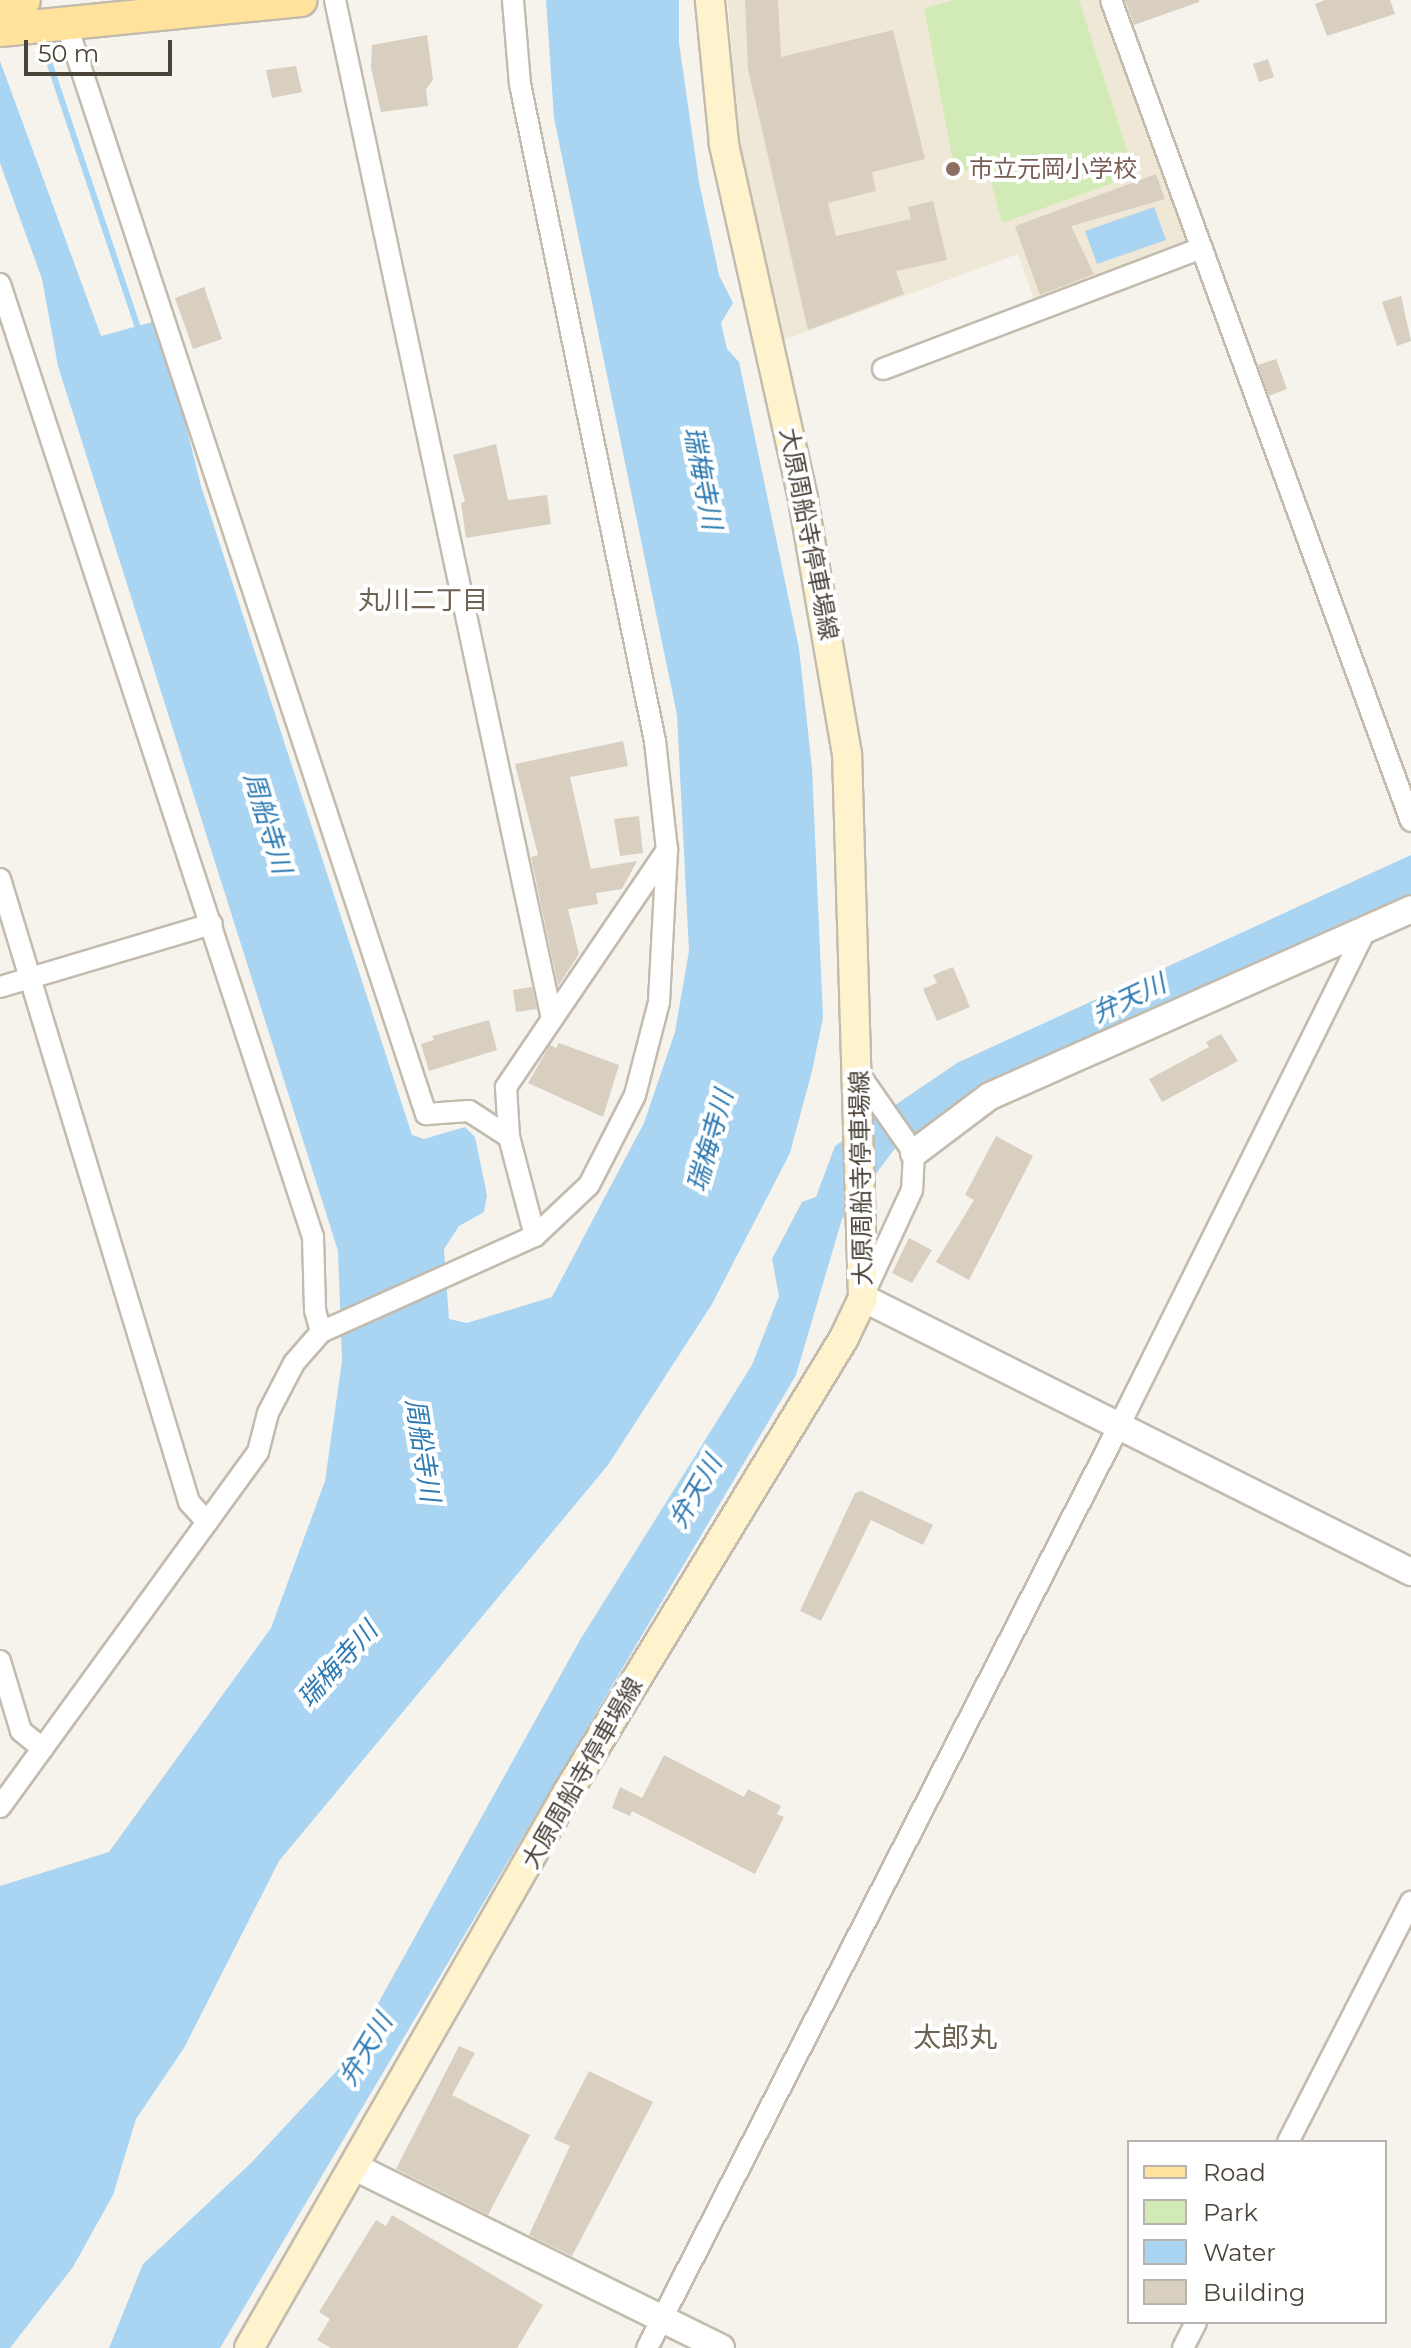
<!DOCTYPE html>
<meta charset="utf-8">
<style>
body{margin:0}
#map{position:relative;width:1411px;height:2348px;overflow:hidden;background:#f6f3ec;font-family:Montserrat,"Noto Sans JP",sans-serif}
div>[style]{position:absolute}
.education>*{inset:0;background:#efe8d6}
.green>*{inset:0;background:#d2eab5}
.water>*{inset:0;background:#a9d4f2}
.stream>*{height:6px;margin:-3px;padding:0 3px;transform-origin:3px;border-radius:3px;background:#a9d4f2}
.building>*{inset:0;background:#d8cfc1}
.roads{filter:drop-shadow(2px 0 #c2bbae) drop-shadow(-2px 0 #c2bbae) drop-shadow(0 2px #c2bbae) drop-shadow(0 -2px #c2bbae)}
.minor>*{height:20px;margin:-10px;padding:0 10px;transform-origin:10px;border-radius:10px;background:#fff}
.tertiary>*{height:26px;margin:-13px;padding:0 13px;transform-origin:13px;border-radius:13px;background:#fff}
.secondary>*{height:28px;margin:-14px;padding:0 14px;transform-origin:14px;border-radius:14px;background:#fff3cd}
.primary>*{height:32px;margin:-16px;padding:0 16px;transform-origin:16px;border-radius:16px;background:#ffe39c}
.dots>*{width:22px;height:22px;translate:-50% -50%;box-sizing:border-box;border:4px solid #fff;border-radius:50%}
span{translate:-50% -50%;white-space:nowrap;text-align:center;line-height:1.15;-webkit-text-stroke:8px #fff;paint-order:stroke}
.education-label{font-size:24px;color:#785e54}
.left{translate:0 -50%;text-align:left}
.street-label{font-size:24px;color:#4b4439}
.water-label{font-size:26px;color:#2e7ab2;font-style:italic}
.neighbourhood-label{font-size:26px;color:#6e6250}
.quarter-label{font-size:28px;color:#6e6250}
.legend{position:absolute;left:1127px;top:2140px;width:260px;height:184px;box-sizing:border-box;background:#fff;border:2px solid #b7b4b0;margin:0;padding:10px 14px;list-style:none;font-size:24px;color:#4b4439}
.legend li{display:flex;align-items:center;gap:16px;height:40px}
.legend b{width:40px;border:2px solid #b7b4b0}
.scale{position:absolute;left:24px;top:40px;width:148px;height:36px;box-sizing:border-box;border:4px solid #4b4439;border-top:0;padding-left:10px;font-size:24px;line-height:28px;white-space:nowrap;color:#4b4439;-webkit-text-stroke:6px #fff;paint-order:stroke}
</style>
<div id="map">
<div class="education">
<div style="clip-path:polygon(728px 0,1101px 0,1190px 248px,1036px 305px,1018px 254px,784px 340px,738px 140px)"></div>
</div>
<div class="green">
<div style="clip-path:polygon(955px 0,1079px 0,1135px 175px,1002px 223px,987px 166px,955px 172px,924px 8px)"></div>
</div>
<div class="water">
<div style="clip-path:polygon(546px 0,679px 0,679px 43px,699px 182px,719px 275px,733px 303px,721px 323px,727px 349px,739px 362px,799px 648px,812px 768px,823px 1018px,812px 1071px,790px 1153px,712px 1304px,608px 1465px,279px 1861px,184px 2048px,136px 2119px,113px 2195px,73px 2267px,10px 2348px,0 2348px,0 1886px,109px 1852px,271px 1628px,325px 1481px,342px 1361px,338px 1251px,58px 366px,42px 279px,0 163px,0 61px,101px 336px,160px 320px,201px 486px,412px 1135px,424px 1139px,465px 1127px,475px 1137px,487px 1195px,484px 1212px,459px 1226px,444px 1249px,449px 1319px,467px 1323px,552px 1297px,644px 1123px,675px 1032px,689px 951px,677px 715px,554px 118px)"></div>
<div style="clip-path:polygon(1154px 207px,1166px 240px,1097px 264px,1085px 231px)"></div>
<div style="clip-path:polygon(1411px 855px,1411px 894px,978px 1091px,896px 1147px,842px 1219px,796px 1375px,220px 2348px,109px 2348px,143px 2264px,251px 2163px,346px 2061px,580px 1640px,752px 1365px,779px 1296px,772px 1259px,802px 1202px,816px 1197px,835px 1146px,957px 1063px)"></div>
</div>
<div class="stream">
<div style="left:41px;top:38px;width:312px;rotate:71.5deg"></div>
</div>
<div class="building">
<div style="clip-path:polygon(745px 0,778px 0,781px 57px,893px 30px,925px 159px,872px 172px,876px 191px,828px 203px,836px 236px,911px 219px,908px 207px,933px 201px,947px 260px,896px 271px,904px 294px,808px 330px,748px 69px)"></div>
<div style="clip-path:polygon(1125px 0,1199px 0,1199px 2px,1134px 25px)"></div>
<div style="clip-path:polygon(1325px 0,1390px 0,1395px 14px,1327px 36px,1315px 4px)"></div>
<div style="clip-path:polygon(427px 35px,433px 80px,426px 89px,428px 106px,381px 112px,371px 68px,372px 45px)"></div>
<div style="clip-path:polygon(1268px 59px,1274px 77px,1259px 82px,1253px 64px)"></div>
<div style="clip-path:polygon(296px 66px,302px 92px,272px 98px,266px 70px)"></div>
<div style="clip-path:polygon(1156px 174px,1165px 199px,1071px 226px,1094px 274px,1040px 295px,1015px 226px)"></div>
<div style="clip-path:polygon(204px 287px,222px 339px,193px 349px,175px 298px)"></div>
<div style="clip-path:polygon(1401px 296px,1411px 341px,1397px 346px,1382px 302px)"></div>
<div style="clip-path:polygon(1276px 359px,1287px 389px,1269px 396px,1258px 365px)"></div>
<div style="clip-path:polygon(496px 444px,508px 500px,547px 495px,551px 524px,466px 538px,461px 503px,465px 502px,453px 455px)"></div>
<div style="clip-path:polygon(623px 741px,628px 766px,570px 777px,591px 869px,637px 861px,622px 889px,596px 893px,598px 904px,568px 909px,579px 954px,558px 986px,531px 857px,538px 855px,515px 764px)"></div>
<div style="clip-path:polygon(639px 816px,643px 853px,620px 856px,614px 819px)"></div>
<div style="clip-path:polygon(953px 967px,970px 1007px,937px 1021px,923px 989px,937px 983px,933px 975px)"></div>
<div style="clip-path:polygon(532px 987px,537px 1009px,516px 1012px,513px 990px)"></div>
<div style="clip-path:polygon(489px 1020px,497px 1050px,429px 1071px,421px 1044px,434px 1040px,432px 1036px)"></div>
<div style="clip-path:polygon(1221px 1034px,1238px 1061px,1162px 1102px,1149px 1079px,1209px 1047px,1206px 1042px)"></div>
<div style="clip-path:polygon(559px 1043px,619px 1065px,603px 1117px,528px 1083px,550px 1045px,556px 1048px)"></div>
<div style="clip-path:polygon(996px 1136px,1033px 1156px,969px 1280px,936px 1262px,974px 1200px,965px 1195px)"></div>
<div style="clip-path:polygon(909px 1238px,932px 1250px,912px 1283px,892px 1273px)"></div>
<div style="clip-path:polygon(861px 1491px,933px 1525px,923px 1545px,871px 1520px,821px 1621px,800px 1611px,855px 1493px)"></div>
<div style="clip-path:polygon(664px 1755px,744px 1797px,748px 1789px,781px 1806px,777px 1814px,784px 1817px,755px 1874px,632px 1811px,630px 1816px,612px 1808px,620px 1787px,642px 1798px)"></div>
<div style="clip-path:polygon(459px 2046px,475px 2053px,452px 2095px,530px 2135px,488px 2215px,396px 2169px)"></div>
<div style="clip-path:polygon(589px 2071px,653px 2102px,572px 2256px,529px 2235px,570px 2146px,554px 2139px)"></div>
<div style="clip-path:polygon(392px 2215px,543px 2305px,517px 2348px,331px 2348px,317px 2340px,330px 2319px,319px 2312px,376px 2220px,386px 2226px)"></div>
</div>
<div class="roads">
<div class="minor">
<div style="left:335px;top:0;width:1042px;rotate:77.98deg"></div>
<div style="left:1111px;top:0;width:874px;rotate:69.93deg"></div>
<div style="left:66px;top:23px;width:1149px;rotate:71.74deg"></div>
<div style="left:426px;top:1114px;width:43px;rotate:-4deg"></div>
<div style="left:469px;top:1111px;width:48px;rotate:33deg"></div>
<div style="left:0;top:284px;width:1003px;rotate:71.82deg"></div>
<div style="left:313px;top:1237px;width:73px;rotate:88.4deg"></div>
<div style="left:315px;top:1310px;width:23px;rotate:75deg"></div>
<div style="left:883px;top:369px;width:341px;rotate:-20.8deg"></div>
<div style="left:0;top:879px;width:651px;rotate:73.12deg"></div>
<div style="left:189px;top:1502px;width:27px;rotate:48deg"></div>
<div style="left:0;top:987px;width:221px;rotate:-16.6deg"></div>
<div style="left:859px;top:1074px;width:96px;rotate:55.2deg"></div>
<div style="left:914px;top:1153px;width:37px;rotate:93deg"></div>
<div style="left:912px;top:1190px;width:115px;rotate:114.8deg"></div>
<div style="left:535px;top:1236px;width:102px;rotate:-104.7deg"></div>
<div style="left:509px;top:1137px;width:50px;rotate:-93.4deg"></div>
<div style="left:506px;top:1087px;width:287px;rotate:-55.8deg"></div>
<div style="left:0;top:1661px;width:73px;rotate:73.3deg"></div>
<div style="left:21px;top:1731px;width:28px;rotate:39deg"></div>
<div style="left:0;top:1807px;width:439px;rotate:-54deg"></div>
<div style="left:258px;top:1452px;width:40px;rotate:-75.6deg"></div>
<div style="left:268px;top:1413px;width:56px;rotate:-62.5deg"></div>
<div style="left:294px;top:1363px;width:41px;rotate:-48.9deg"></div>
<div style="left:321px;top:1332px;width:235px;rotate:-24.2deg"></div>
<div style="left:535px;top:1236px;width:74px;rotate:-43.4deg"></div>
<div style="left:589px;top:1185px;width:101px;rotate:-62.9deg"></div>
<div style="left:635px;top:1095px;width:96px;rotate:-75.5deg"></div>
<div style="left:659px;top:1002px;width:152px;rotate:-87deg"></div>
<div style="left:667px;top:850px;width:110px;rotate:-96.3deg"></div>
<div style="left:655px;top:741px;width:671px;rotate:-101.61deg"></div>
<div style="left:520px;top:84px;width:84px;rotate:-94.8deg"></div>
<div style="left:1288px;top:2142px;width:270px;rotate:-62.9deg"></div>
<div style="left:647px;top:2348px;width:1038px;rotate:-62.89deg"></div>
<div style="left:1120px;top:1424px;width:553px;rotate:-63.57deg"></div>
<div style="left:1183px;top:2348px;width:29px;rotate:-63deg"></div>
</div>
<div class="tertiary">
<div style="left:914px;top:1153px;width:95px;rotate:-36.9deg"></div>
<div style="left:990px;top:1096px;width:461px;rotate:-23.9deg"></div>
<div style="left:863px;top:1298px;width:613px;rotate:26.57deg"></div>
<div style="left:357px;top:2168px;width:406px;rotate:26.3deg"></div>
</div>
<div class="secondary">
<div style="left:249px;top:2348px;width:643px;rotate:-60.17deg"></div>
<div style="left:569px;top:1790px;width:529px;rotate:-58.68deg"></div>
<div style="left:844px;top:1338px;width:44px;rotate:-64.6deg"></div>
<div style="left:863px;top:1298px;width:544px;rotate:-91.68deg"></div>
<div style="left:847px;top:754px;width:260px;rotate:-99.8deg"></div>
<div style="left:803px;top:498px;width:363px;rotate:-102.6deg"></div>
<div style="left:724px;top:144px;width:145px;rotate:-95.6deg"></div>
</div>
<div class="primary">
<div style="left:0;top:3px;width:24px;rotate:-7deg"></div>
<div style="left:0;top:30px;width:302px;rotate:-5.7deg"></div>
</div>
</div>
<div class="dots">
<div style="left:953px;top:169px;background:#8d6e63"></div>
</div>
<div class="education-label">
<span class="left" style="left:969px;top:169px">市立元岡小学校</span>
</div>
<div class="street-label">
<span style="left:809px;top:534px;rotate:79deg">大原周船寺停車場線</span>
<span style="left:861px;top:1178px;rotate:-91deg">大原周船寺停車場線</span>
<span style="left:582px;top:1773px;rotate:-60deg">大原周船寺停車場線</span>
</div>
<div class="water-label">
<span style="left:702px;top:478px;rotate:79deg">瑞梅寺川</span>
<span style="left:267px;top:823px;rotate:73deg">周船寺川</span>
<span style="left:1129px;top:999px;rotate:-25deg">弁天川</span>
<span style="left:711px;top:1141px;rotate:-74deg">瑞梅寺川</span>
<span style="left:422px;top:1450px;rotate:81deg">周船寺川</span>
<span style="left:696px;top:1492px;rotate:-60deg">弁天川</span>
<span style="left:338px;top:1665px;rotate:-48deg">瑞梅寺川</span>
<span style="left:366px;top:2050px;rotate:-59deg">弁天川</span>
</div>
<div class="neighbourhood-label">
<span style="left:423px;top:601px">丸川二丁目</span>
</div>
<div class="quarter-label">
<span style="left:955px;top:2037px">太郎丸</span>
</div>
<ul class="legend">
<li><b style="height:10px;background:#ffe39c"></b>Road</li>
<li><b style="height:22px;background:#d2eab5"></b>Park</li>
<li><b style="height:22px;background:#a9d4f2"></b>Water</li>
<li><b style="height:22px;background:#d8cfc1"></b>Building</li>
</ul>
<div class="scale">50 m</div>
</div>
